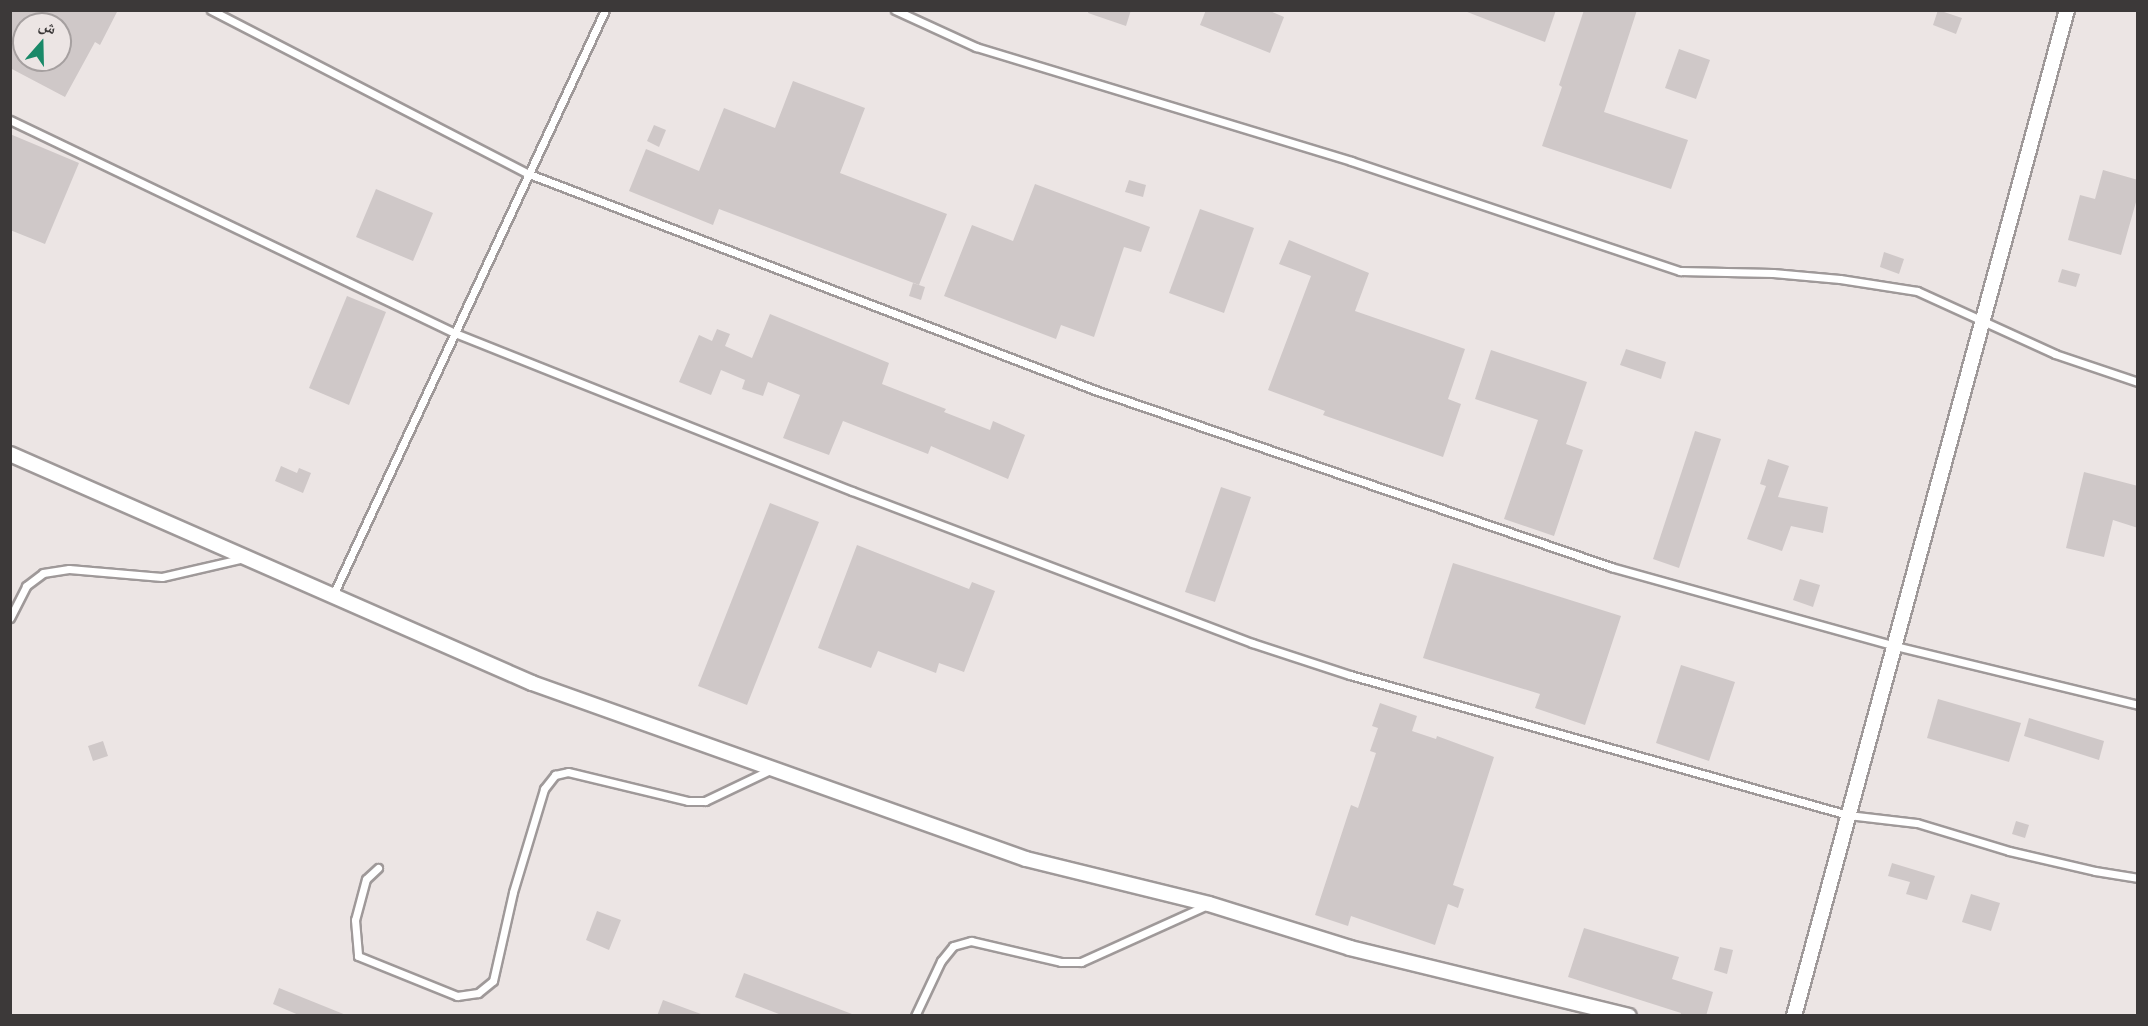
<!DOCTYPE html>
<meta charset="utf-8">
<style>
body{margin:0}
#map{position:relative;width:2148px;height:1026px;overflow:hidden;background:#ece5e4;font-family:"Roboto Condensed","Noto Naskh Arabic",sans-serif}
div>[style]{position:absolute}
.building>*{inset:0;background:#cfc8c8}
.roads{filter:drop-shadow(2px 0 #9f9999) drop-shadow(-2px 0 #9f9999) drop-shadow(0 2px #9f9999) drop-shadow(0 -2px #9f9999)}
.service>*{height:7px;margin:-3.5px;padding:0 3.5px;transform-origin:3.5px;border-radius:3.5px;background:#fff}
.minor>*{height:14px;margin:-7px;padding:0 7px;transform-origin:7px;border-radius:7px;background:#fff}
span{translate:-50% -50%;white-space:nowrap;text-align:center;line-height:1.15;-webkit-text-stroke:6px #ece5e4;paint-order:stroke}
.frame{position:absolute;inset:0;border:12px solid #3c3939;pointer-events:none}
.north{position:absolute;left:12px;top:12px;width:60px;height:60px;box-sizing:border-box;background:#ece5e4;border:2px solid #a6a0a0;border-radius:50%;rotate:20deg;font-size:16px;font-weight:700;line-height:24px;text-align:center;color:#3c3939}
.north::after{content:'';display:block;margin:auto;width:21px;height:27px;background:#198968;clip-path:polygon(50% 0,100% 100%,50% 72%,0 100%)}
</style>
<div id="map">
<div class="building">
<div style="clip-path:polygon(evenodd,10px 10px,118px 10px,100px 45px,95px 42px,65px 97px,10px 68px,10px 10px,24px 24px,60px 24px,60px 60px,24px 60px,24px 24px)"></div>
<div style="clip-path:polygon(1089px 10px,1131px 10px,1126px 26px,1088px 13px)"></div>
<div style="clip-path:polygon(1206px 10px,1268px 10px,1284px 17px,1270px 53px,1200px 25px)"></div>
<div style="clip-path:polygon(1462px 10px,1556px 10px,1545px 42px)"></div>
<div style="clip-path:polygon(1584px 10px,1637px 10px,1604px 112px,1688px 140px,1671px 189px,1542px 146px,1562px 87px,1559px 85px)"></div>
<div style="clip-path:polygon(1938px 10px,1962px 18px,1956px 34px,1933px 25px)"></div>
<div style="clip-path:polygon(1679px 49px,1710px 60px,1696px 99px,1665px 88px)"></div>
<div style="clip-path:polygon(793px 81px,865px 108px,840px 173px,947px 214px,919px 285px,719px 209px,713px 225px,629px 191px,646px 149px,699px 171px,724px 108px,775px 128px)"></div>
<div style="clip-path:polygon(654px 125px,666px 130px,659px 147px,647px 141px)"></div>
<div style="clip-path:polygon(10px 134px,79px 163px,45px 244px,10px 230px)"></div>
<div style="clip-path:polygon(2103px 170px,2138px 180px,2138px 195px,2121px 255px,2068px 240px,2080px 195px,2095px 199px)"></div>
<div style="clip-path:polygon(1129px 180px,1146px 185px,1143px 197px,1125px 192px)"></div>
<div style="clip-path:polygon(1035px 184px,1150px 227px,1141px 252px,1124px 247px,1094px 337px,1061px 325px,1056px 339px,944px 296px,972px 225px,1013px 241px)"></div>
<div style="clip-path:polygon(376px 189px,433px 213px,413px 261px,356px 237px)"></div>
<div style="clip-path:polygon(1200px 209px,1254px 228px,1224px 313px,1169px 293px)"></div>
<div style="clip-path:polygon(1289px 240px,1369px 273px,1355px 311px,1465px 349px,1448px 399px,1461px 404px,1443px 457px,1323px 415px,1325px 411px,1268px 390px,1311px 276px,1279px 264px)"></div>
<div style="clip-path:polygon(1884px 252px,1904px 259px,1899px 274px,1880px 267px)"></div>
<div style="clip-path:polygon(2062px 269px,2080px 274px,2076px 287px,2058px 282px)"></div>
<div style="clip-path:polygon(913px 283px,925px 287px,921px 300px,909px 296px)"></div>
<div style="clip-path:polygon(347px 296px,386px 312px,349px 405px,309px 388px)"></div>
<div style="clip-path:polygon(770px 314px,889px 363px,882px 384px,946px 409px,944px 412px,990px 430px,993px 421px,1025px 435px,1008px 479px,931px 446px,928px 454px,843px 421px,829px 455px,783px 438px,800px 395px,768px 382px,763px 396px,742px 389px,745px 380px,721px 370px,711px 395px,679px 382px,699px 335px,712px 341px,717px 329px,730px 334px,725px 346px,752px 358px)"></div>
<div style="clip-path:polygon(1626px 349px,1666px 362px,1661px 379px,1620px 365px)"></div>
<div style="clip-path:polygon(1491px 350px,1587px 382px,1566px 444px,1583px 450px,1554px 536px,1504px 519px,1538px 420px,1475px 399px)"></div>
<div style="clip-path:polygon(1695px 431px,1721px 439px,1679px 568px,1653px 559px)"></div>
<div style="clip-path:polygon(1768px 459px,1789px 466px,1778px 497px,1828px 507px,1823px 533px,1791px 526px,1782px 551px,1747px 539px,1766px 486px,1760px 484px)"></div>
<div style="clip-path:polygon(281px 466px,297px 473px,299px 468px,311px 473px,303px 493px,275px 481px)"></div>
<div style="clip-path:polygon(2084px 472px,2138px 486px,2138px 528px,2113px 520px,2104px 557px,2066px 548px)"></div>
<div style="clip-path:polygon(1221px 487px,1251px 497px,1215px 602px,1185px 592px)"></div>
<div style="clip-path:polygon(770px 503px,819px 522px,747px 705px,698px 686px)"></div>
<div style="clip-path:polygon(857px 545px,969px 589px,972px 582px,995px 591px,964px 672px,939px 663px,936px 673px,878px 651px,871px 668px,818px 648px)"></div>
<div style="clip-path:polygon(1453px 563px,1621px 616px,1585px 725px,1535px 708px,1540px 694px,1423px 658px)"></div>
<div style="clip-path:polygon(1800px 579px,1820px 585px,1813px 607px,1793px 600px)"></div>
<div style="clip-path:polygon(1681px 665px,1735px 682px,1709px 761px,1656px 743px)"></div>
<div style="clip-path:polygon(1938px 699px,2021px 723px,2009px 762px,1927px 738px)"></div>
<div style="clip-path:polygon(1380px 703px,1417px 716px,1412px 731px,1436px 739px,1437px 736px,1494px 757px,1453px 885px,1464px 889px,1458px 908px,1448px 904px,1435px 945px,1351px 916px,1348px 926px,1315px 915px,1351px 805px,1358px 808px,1376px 753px,1370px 751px,1378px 728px,1372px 726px)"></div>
<div style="clip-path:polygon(2029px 718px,2104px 741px,2099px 760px,2024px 736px)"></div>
<div style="clip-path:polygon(103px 741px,108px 756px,93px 761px,88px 746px)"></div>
<div style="clip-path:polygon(2016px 821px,2029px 825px,2025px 838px,2012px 834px)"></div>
<div style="clip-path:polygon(1892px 863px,1935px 876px,1927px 900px,1906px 894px,1910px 882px,1888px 876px)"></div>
<div style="clip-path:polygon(1971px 894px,2000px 903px,1991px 931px,1962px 922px)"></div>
<div style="clip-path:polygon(597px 911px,621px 920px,609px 950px,586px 940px)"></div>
<div style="clip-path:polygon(1584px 928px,1679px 957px,1672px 979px,1713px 992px,1706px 1016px,1680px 1016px,1681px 1013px,1568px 977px)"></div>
<div style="clip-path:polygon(1720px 947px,1733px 950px,1727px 974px,1714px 970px)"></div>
<div style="clip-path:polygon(744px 973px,852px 1014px,852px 1016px,784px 1016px,735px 997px)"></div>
<div style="clip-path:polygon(279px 988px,346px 1015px,346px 1016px,301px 1016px,273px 1004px)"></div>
<div style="clip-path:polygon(663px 1000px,701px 1014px,700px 1016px,657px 1016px)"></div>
</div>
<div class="roads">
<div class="service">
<div style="left:211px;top:10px;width:358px;rotate:27.3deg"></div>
<div style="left:529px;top:174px;width:606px;rotate:20.89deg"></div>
<div style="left:1095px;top:390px;width:546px;rotate:18.93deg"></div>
<div style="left:1611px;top:567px;width:295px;rotate:15.5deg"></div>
<div style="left:1895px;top:646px;width:250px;rotate:13.6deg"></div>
<div style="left:895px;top:10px;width:89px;rotate:24.6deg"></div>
<div style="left:976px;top:47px;width:392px;rotate:16.9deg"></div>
<div style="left:1351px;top:161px;width:347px;rotate:18.5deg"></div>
<div style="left:1680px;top:271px;width:93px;rotate:1.2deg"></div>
<div style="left:1773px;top:273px;width:67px;rotate:5.1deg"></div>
<div style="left:1840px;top:279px;width:78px;rotate:8.9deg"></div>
<div style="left:1917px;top:291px;width:152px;rotate:24.5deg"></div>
<div style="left:2055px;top:354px;width:88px;rotate:18.6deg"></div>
<div style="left:10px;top:120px;width:493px;rotate:25.6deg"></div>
<div style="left:455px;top:333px;width:427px;rotate:21.7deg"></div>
<div style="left:852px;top:491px;width:428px;rotate:20.8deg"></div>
<div style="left:1252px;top:643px;width:103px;rotate:18.1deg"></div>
<div style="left:1350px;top:675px;width:517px;rotate:15.7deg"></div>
<div style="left:1848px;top:815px;width:69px;rotate:6.6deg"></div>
<div style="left:1917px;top:823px;width:96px;rotate:16.9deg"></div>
<div style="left:2009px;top:851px;width:88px;rotate:13.1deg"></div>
<div style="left:2095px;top:871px;width:44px;rotate:9.2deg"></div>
<div style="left:333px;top:595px;width:645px;rotate:-65.06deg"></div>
<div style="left:10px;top:618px;width:36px;rotate:-63deg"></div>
<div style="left:26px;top:586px;width:21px;rotate:-37deg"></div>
<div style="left:43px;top:573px;width:26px;rotate:-9deg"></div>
<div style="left:69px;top:569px;width:93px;rotate:4.9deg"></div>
<div style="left:162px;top:577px;width:84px;rotate:-13deg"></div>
<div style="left:378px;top:868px;width:16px;rotate:137deg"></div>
<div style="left:366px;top:879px;width:42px;rotate:105deg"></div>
<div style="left:355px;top:920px;width:36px;rotate:85deg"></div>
<div style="left:358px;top:956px;width:107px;rotate:22deg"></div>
<div style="left:457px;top:996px;width:21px;rotate:-8deg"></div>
<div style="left:478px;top:993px;width:19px;rotate:-39deg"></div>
<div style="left:493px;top:981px;width:91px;rotate:-77.3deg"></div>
<div style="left:513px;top:892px;width:108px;rotate:-73.2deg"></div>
<div style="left:544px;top:789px;width:18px;rotate:-52deg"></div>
<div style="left:555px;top:775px;width:13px;rotate:-13deg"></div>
<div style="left:568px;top:772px;width:123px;rotate:13.6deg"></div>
<div style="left:688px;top:801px;width:17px"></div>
<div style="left:705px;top:801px;width:72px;rotate:-25.5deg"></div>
<div style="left:915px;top:1016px;width:61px;rotate:-64.7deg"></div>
<div style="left:941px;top:961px;width:19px;rotate:-51deg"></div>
<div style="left:953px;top:946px;width:19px;rotate:-16deg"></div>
<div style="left:971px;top:941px;width:92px;rotate:13.1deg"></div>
<div style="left:1061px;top:962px;width:20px"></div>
<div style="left:1081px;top:962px;width:138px;rotate:-24.3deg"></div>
</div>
<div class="minor">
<div style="left:10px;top:454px;width:570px;rotate:23.69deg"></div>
<div style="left:532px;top:683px;width:524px;rotate:19.61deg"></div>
<div style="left:1026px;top:859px;width:188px;rotate:13.8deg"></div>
<div style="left:1209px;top:904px;width:148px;rotate:17.3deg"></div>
<div style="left:1350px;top:948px;width:287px;rotate:13.7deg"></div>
<div style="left:1794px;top:1016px;width:1042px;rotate:-74.82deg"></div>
</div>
</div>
<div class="frame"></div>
<div class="north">ش</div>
</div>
